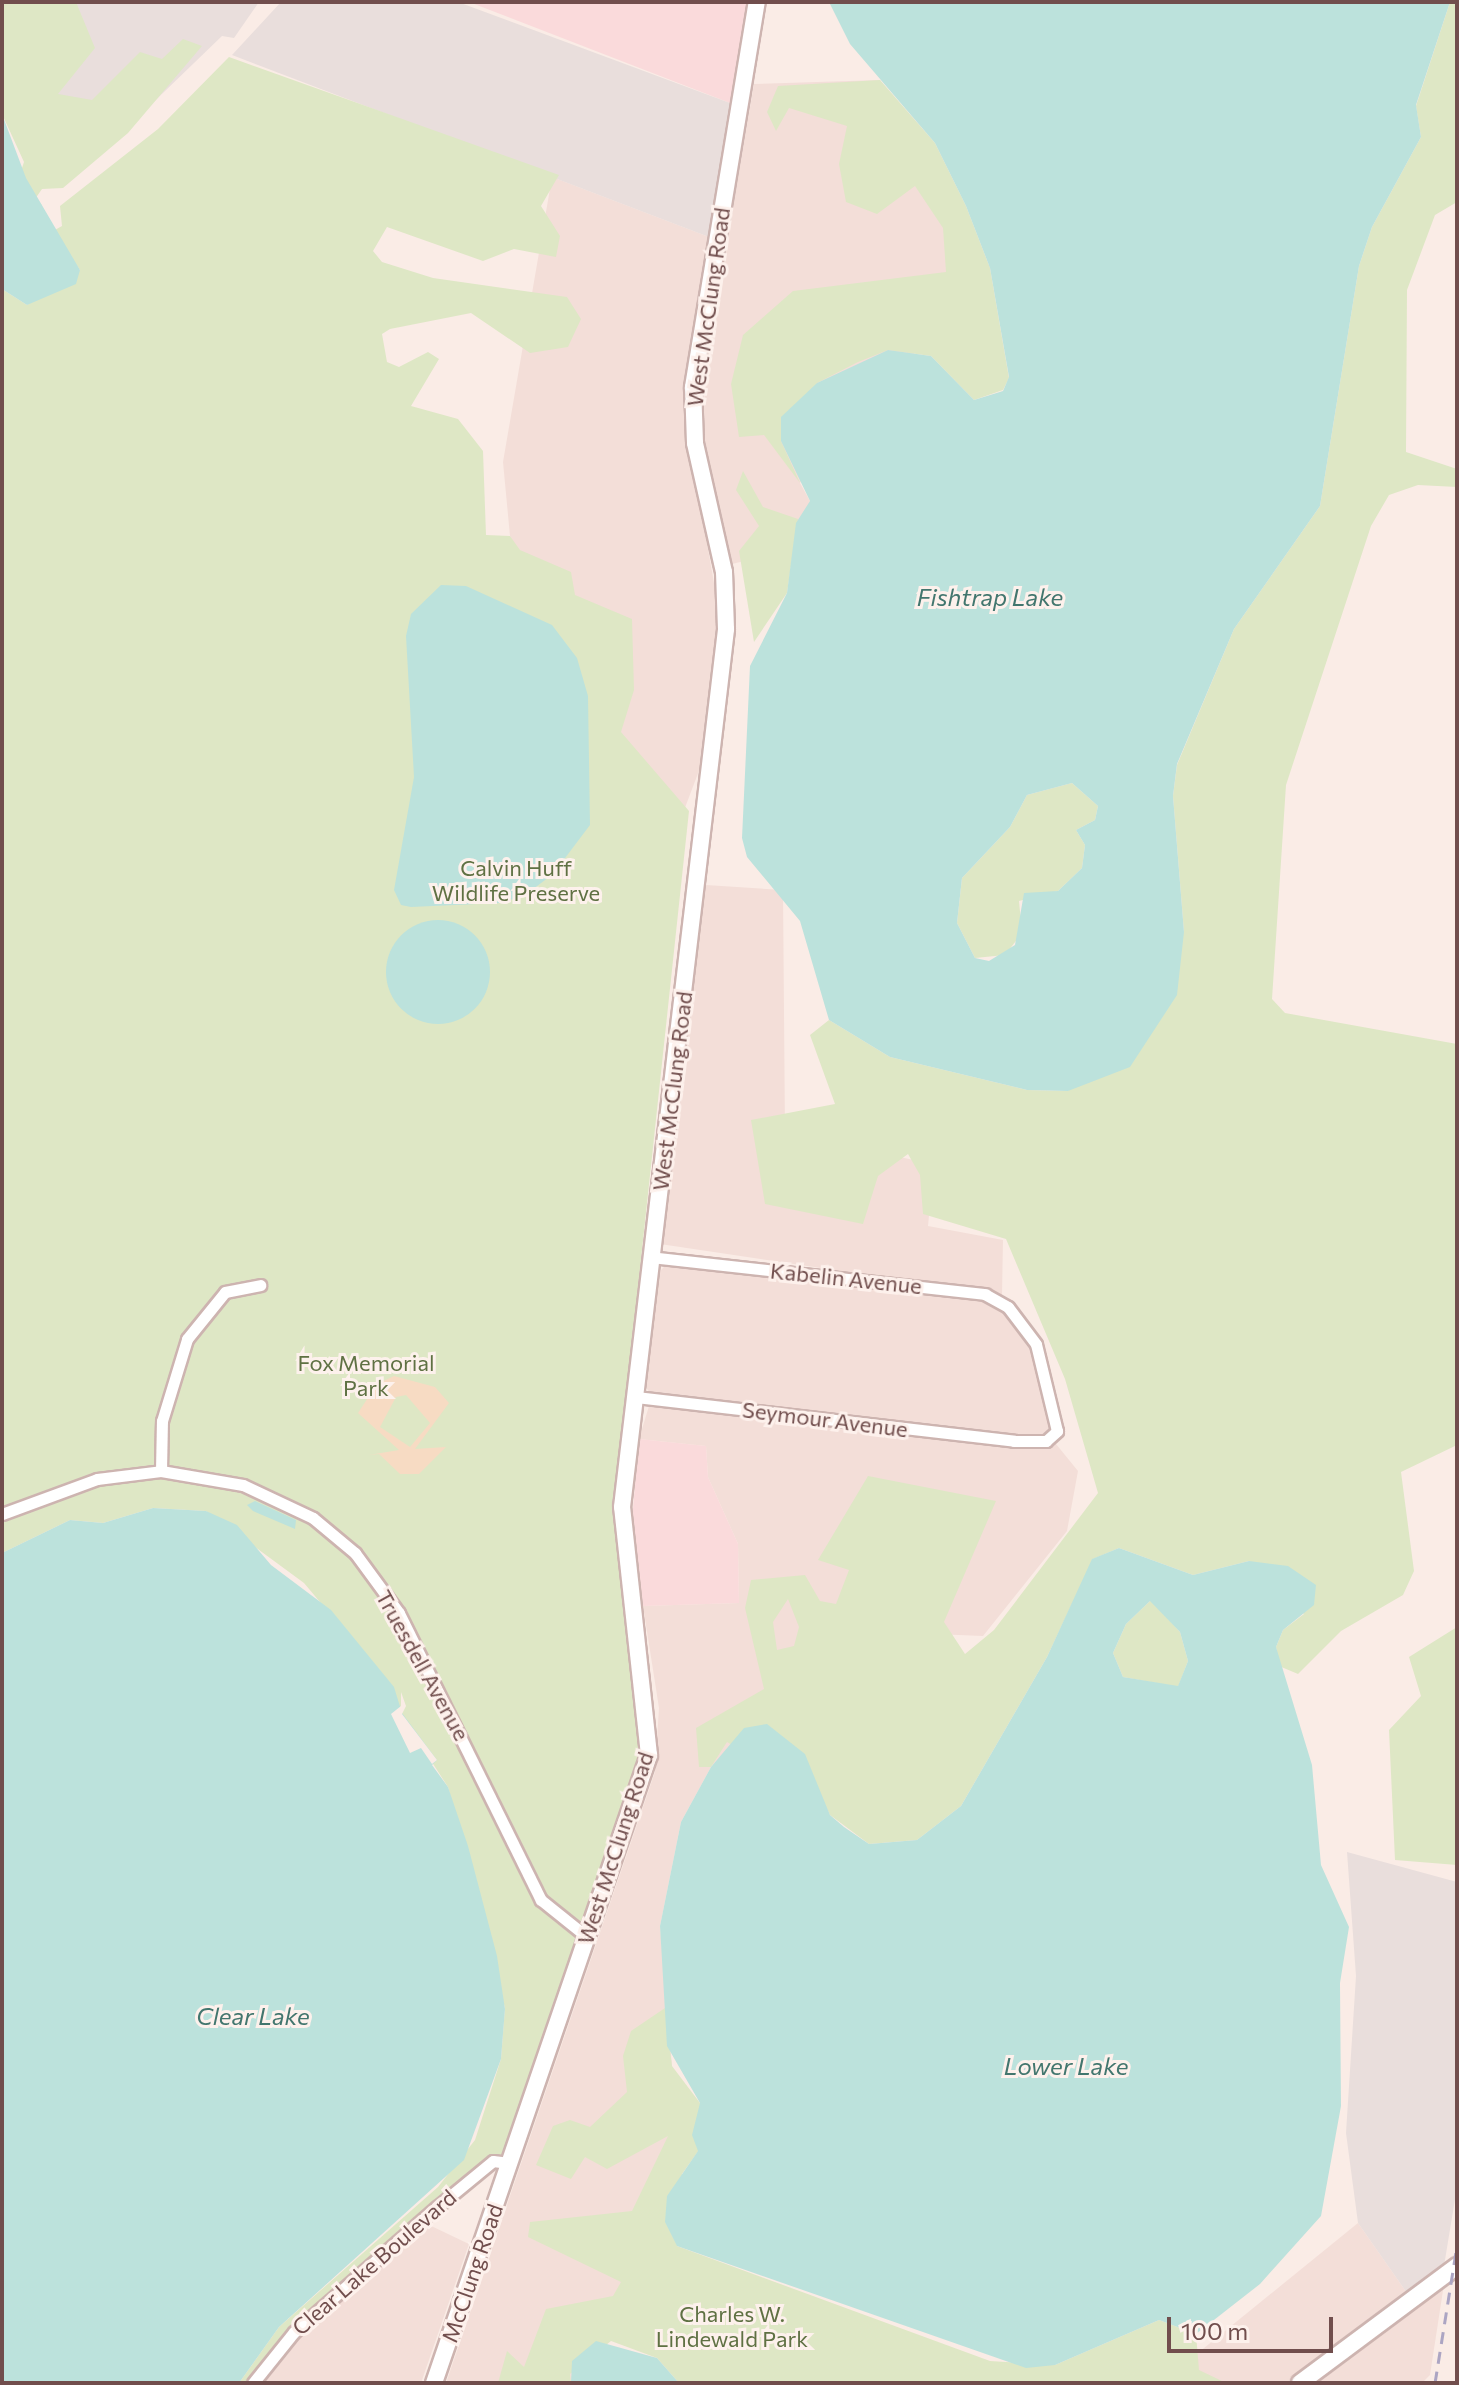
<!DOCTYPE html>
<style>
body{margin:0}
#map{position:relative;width:1459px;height:2385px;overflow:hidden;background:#faece6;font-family:Commissioner,sans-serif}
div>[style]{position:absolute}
.residential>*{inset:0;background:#f3ded8}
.commercial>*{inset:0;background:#fadadb}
.industrial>*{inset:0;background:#e9dedc}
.green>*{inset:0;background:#dee7c5}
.sand>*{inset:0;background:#f7dbc3}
.water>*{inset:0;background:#bce2dc}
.round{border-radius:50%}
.pier>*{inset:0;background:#faece6}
.roads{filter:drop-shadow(2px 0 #cdb4b0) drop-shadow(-2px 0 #cdb4b0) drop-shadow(0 2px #cdb4b0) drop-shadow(0 -2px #cdb4b0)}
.street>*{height:11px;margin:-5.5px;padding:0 5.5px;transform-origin:5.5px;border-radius:5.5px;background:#fff}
.secondary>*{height:16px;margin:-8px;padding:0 8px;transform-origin:8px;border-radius:8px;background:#fff}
.rail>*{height:3px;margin-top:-1.5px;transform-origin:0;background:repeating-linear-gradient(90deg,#aca5c3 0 12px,transparent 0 20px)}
span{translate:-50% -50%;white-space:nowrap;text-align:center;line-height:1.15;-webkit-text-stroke:6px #fdf1ec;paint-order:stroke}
.street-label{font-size:22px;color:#714e4d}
.park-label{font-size:22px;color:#5f7143}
.water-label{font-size:24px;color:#42766e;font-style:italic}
.frame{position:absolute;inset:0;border:4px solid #714e4d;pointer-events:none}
.scale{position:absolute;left:1167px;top:2317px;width:166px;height:36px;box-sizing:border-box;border:4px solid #714e4d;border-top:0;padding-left:10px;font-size:24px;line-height:28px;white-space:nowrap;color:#714e4d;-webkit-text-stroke:6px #fdf1ec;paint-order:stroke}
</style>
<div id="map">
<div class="residential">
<div style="clip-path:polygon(880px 80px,990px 267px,800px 483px,810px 501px,794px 549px,732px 564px,705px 447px,703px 383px,754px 84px)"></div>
<div style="clip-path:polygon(552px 177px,709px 237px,685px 418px,721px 623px,700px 768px,683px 813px,622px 756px,510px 536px,503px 462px)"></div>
<div style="clip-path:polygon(706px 885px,783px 890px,785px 1134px,934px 1164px,928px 1226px,1003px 1240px,1002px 1295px,660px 1244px)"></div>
<div style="clip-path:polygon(669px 1262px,988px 1301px,1007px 1312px,1031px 1346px,1053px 1427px,1037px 1438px,651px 1394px,643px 1384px,655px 1276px)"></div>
<div style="clip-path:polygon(649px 1406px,1056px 1444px,1078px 1471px,1067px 1531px,983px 1636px,837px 1630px,711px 1767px,681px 1822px,660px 1926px,672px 2066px,665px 2222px,571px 2383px,446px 2383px,655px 1772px,659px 1708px,643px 1606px,739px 1603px,738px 1544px,708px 1477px,706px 1446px,639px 1439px)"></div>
<div style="clip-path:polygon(425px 2223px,469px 2244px,421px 2383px,256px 2383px,304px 2326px)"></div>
<div style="clip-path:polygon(1358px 2223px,1407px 2293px,1286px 2383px,1161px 2383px)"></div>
<div style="clip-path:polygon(1444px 2284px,1430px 2375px,1422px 2383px,1313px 2383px)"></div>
</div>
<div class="commercial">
<div style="clip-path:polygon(469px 2px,749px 2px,730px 103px)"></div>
<div style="clip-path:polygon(639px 1439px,706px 1446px,708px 1477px,738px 1544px,739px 1603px,643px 1606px,632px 1520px)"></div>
</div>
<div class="industrial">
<div style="clip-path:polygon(51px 2px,259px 2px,234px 38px,222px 36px,136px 119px,42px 95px)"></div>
<div style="clip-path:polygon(281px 2px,458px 2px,730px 103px,709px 237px,232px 55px)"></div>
<div style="clip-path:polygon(1347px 1852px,1457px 1882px,1457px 2187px,1444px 2266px,1407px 2293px,1358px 2223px,1346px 2133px,1356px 1976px)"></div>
</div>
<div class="green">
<div style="clip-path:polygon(2px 2px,76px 2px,95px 48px,58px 94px,92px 100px,140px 52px,162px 59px,183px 39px,202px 46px,128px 133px,63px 188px,42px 189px,35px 199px,42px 205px,2px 228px,24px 162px,2px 114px)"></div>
<div style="clip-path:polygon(evenodd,1450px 2px,1457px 2px,1457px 202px,1435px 215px,1407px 290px,1406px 452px,1457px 469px,1457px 487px,1418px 485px,1389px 495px,1371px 526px,1286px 785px,1272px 999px,1285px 1013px,1457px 1044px,1457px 1445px,1401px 1472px,1414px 1571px,1403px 1595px,1341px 1631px,1298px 1674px,1279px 1666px,1276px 1647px,1283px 1630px,1304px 1614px,1249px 1561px,1193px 1575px,1119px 1548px,1093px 1559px,1047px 1657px,961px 1806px,917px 1840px,869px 1844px,830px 1815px,822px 1799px,727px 1742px,711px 1767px,699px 1767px,696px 1728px,764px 1689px,745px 1608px,751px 1580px,805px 1575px,820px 1601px,836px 1604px,849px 1570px,818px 1560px,868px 1476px,996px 1501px,944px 1622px,965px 1654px,994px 1630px,1098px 1493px,1065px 1379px,1006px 1239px,923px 1214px,920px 1175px,908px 1154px,878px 1176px,863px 1224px,765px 1204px,751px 1120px,835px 1104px,810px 1035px,829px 1020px,890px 1057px,1027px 1090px,1068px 1091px,1184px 932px,1173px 796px,1177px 765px,1234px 629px,1320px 506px,1359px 266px,1372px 227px,1421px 137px,1416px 106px,1450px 2px,788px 1599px,799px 1627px,794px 1646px,777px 1650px,773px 1622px,788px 1599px)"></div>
<div style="clip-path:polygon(229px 57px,559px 175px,541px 206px,560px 236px,556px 257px,514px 249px,483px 261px,387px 227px,373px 251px,382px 262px,433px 278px,567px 297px,581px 319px,568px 347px,530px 353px,471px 313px,390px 329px,382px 334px,387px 362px,399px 367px,428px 352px,439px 359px,411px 406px,458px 419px,483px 451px,486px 535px,510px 536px,520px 550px,571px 572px,575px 595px,632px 619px,634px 690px,621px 732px,689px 811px,615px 1502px,641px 1724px,638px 1756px,506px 2156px,492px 2158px,302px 2321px,249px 2383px,239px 2383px,279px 2327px,438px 2187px,475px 2140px,501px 2059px,505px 2008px,448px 1787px,357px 1646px,304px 1583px,206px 1511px,153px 1508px,103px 1523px,70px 1520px,2px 1553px,2px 289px,27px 305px,80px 270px,53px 231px,62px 226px,60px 206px,158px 129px)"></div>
<div style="clip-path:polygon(880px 80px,935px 143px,966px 206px,990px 268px,1009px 378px,1003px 390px,974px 400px,931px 356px,888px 350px,858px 362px,817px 383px,781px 441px,800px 483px,764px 435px,739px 437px,731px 384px,743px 335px,793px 291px,946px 272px,943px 228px,915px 186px,877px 214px,846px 202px,839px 164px,847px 126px,789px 108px,776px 131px,767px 112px,778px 86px)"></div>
<div style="clip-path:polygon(743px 471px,763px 507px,798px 519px,787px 593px,754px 642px,739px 551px,759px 526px,736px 490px)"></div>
<div style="clip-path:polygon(1072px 783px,1098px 806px,1095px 820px,1076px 830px,1085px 845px,1082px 868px,1058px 891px,1019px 901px,1022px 933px,1005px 955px,975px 958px,957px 923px,962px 878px,1010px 827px,1027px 795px)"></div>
<div style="clip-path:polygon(1151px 1600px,1180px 1632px,1188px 1661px,1178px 1687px,1123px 1677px,1113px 1653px,1126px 1624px)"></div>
<div style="clip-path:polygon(1457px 1627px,1457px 1865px,1395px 1860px,1389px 1730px,1421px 1696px,1409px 1657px)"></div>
<div style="clip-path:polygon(665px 2008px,672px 2066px,700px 2103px,699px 2150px,682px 2174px,677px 2246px,990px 2361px,1055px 2365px,1159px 2320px,1196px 2334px,1199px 2370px,1224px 2382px,679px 2383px,657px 2358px,611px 2341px,570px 2374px,571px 2383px,498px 2383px,507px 2351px,524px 2367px,546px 2309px,613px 2296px,621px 2282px,528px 2237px,530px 2222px,632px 2211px,668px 2136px,607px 2169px,585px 2157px,571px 2179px,536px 2165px,553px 2126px,570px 2120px,590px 2127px,627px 2092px,623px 2056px,631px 2031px)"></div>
</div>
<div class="sand">
<div style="clip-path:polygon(evenodd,394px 1376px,435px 1387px,449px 1403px,415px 1449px,446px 1447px,419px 1474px,400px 1474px,379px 1454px,369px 1455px,399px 1450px,358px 1413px,377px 1384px,394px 1376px,406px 1395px,430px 1423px,410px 1447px,380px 1427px,396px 1397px,406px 1395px)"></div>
</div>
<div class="water">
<div style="clip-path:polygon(evenodd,829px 2px,1450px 2px,1416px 105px,1421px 137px,1372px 227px,1359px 266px,1320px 506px,1234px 629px,1177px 764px,1173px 796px,1184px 932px,1177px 995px,1130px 1067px,1068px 1091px,1027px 1090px,890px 1057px,829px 1020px,800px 921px,747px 857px,742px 838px,750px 666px,787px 593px,796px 523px,810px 501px,781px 441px,781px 417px,817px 383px,888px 350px,931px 356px,974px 400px,1003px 391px,1009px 377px,990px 268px,966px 206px,935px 143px,850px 44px,829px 2px,1072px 783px,1098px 806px,1095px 820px,1076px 830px,1085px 845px,1082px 868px,1058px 891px,1024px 893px,1015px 945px,989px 961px,975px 958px,957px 923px,962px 878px,1010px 827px,1027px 795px,1072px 783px)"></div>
<div style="clip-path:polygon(2px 114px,26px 178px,80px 270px,76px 284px,27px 305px,2px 289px)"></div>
<div style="clip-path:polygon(441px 585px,466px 586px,552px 625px,577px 658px,588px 696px,590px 825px,553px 874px,524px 896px,499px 903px,411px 907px,401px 905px,394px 890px,414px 777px,406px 636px,411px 614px)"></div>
<div class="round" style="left:386px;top:920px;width:104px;height:104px"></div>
<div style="clip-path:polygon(255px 1501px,296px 1520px,295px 1529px,253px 1511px,247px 1505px)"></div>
<div style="clip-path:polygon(153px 1508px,206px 1511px,237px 1525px,271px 1565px,331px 1610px,394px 1687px,402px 1713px,437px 1760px,432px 1765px,448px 1787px,468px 1846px,497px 1956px,505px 2009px,501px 2059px,464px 2160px,279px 2327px,239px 2383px,2px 2383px,2px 1553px,70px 1520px,103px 1523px)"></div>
<div style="clip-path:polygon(evenodd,1119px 1548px,1193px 1575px,1249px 1561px,1288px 1566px,1316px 1585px,1314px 1605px,1283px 1630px,1276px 1647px,1312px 1765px,1321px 1865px,1349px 1927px,1340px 1983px,1341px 2106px,1321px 2216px,1260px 2284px,1196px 2334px,1159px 2320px,1055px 2365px,1026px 2368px,677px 2246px,665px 2222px,667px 2196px,698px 2151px,692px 2135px,700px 2103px,667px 2046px,660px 1926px,681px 1822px,711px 1767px,744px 1728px,767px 1724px,805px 1754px,830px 1815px,844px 1827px,869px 1844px,917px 1840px,961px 1806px,1047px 1657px,1092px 1559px,1119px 1548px,1150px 1601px,1180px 1632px,1188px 1661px,1178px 1686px,1123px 1677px,1113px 1653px,1126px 1624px,1150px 1601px)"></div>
<div style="clip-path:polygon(596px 2341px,657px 2358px,679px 2383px,571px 2383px,572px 2361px)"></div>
</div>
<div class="pier">
<div style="clip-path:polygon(401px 1692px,406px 1706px,402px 1714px,437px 1760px,432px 1764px,421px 1748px,410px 1753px,391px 1714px,401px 1706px)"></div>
</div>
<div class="roads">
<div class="street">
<div style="left:636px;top:1397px;width:381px;rotate:6.6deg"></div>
<div style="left:1014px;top:1441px;width:32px"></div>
<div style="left:1046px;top:1441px;width:15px;rotate:-42deg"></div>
<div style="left:1057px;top:1431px;width:89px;rotate:-103.6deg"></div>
<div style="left:1036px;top:1344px;width:46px;rotate:-127.1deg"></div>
<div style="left:1008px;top:1307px;width:26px;rotate:-151deg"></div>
<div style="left:985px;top:1294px;width:335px;rotate:-173.7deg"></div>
<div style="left:161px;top:1471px;width:50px;rotate:-88.9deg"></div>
<div style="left:162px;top:1421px;width:86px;rotate:-73deg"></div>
<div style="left:187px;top:1339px;width:60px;rotate:-51deg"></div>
<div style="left:225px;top:1292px;width:36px;rotate:-11deg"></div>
<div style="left:2px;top:1514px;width:101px;rotate:-20.2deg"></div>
<div style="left:97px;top:1479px;width:64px;rotate:-7.1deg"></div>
<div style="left:161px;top:1471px;width:83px;rotate:9.7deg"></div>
<div style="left:243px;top:1485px;width:77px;rotate:25.2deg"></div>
<div style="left:313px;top:1518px;width:55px;rotate:39.8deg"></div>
<div style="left:355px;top:1553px;width:74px;rotate:53.7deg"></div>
<div style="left:399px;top:1613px;width:320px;rotate:63.7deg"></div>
<div style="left:541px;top:1900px;width:58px;rotate:38.7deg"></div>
<div style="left:253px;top:2383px;width:65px;rotate:-51.2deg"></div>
<div style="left:294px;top:2332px;width:190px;rotate:-41.2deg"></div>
<div style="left:437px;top:2207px;width:72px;rotate:-39.4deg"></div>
<div style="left:493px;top:2161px;width:16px;rotate:7deg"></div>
</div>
<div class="secondary">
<div style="left:434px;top:2383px;width:664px;rotate:-71.1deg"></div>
<div style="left:649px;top:1755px;width:249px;rotate:-96.2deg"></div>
<div style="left:622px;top:1507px;width:884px;rotate:-83.24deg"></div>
<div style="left:726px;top:629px;width:57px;rotate:-92deg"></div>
<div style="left:724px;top:572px;width:132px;rotate:-102.7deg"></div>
<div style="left:695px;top:443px;width:56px;rotate:-92deg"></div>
<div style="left:693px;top:387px;width:390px;rotate:-80.6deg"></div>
<div style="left:1300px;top:2383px;width:196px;rotate:-36.7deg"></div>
</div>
</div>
<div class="rail">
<div style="left:1435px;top:2383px;width:140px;rotate:-80.9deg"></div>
</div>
<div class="street-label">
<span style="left:708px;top:307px;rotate:-82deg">West McClung Road</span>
<span style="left:672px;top:1091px;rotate:-83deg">West McClung Road</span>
<span style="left:846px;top:1278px;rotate:6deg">Kabelin Avenue</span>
<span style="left:825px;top:1419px;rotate:7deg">Seymour Avenue</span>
<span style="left:423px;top:1665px;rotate:61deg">Truesdell Avenue</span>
<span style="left:615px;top:1848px;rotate:-72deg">West McClung Road</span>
<span style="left:374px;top:2262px;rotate:-41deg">Clear Lake Boulevard</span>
<span style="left:472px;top:2273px;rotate:-71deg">McClung Road</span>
</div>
<div class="park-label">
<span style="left:516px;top:880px">Calvin Huff<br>Wildlife Preserve</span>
<span style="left:366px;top:1375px">Fox Memorial<br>Park</span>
<span style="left:732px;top:2326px">Charles W.<br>Lindewald Park</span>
</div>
<div class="water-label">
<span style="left:990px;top:597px">Fishtrap Lake</span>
<span style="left:253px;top:2016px">Clear Lake</span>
<span style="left:1066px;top:2066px">Lower Lake</span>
</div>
<div class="frame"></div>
<div class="scale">100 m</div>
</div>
